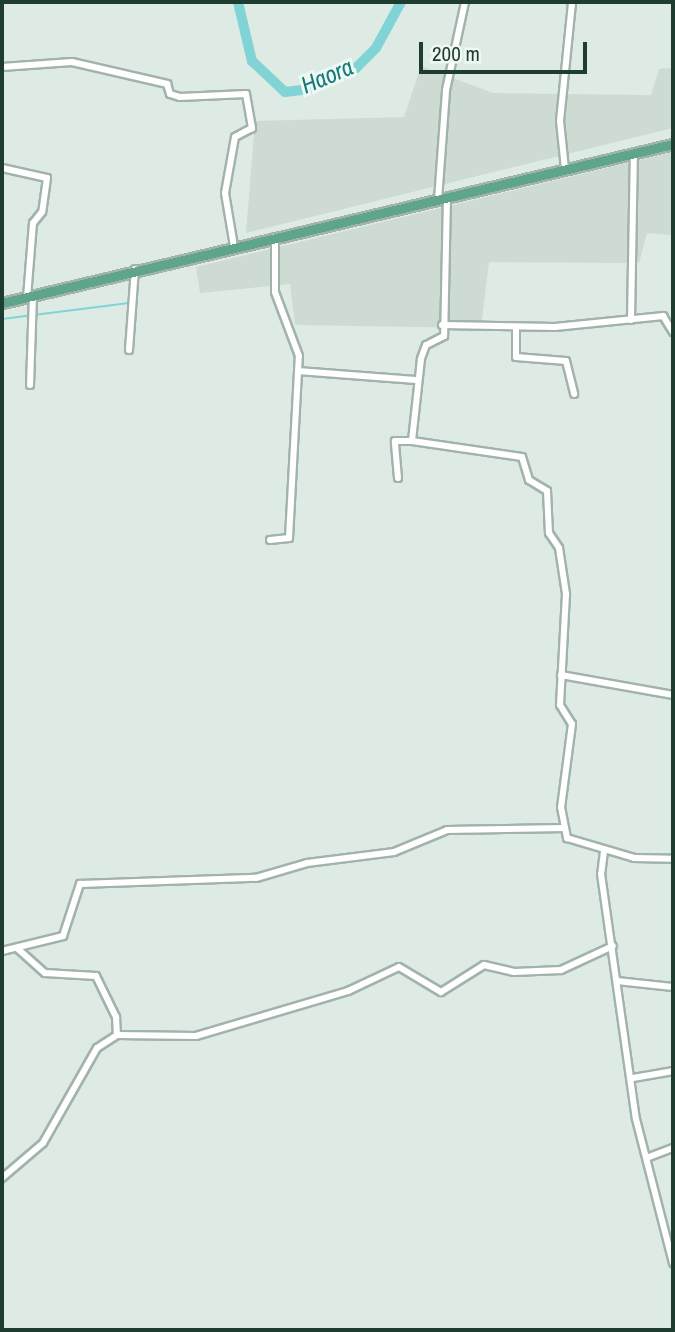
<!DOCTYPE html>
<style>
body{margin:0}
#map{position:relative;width:675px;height:1332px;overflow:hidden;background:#deebe4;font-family:"Archivo Narrow",sans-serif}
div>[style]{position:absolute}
.built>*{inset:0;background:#cddbd2}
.stream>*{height:2px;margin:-1px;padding:0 1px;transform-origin:1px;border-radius:1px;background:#81d4d6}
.river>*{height:10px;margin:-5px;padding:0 5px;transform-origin:5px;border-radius:5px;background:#81d4d6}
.roads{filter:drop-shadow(2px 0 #a1b3aa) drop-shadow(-2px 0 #a1b3aa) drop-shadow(0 2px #a1b3aa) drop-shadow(0 -2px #a1b3aa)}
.street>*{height:6px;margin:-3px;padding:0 3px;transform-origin:3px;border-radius:3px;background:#fff}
.primary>*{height:9px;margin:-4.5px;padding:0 4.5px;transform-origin:4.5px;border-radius:4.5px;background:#5fa589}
span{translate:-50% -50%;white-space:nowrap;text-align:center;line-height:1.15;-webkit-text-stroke:6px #eff8f2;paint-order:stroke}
.water-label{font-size:24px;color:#147a7d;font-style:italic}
.frame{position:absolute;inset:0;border:4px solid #1e3c30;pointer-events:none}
.scale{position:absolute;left:419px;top:42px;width:168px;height:32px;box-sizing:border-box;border:4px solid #1e3c30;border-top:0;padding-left:9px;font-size:21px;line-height:24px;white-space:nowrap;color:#1e3c30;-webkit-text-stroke:5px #eff8f2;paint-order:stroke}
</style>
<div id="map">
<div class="built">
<div style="clip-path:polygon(421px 66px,493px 93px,651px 95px,659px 69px,673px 68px,673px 128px,246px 233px,255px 121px,404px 117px)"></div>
<div style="clip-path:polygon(673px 152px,673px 235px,647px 233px,639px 263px,489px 262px,481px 328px,295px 325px,290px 284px,200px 293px,196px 267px)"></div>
</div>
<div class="stream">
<div style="left:2px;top:319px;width:128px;rotate:-7.2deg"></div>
</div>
<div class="river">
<div style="left:238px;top:2px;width:61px;rotate:76.7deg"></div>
<div style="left:252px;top:61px;width:45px;rotate:43.2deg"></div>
<div style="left:285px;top:92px;width:25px;rotate:-7deg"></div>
<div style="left:310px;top:89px;width:51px;rotate:-24.5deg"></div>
<div style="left:356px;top:68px;width:28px;rotate:-45deg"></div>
<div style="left:376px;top:48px;width:52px;rotate:-61.5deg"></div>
</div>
<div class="roads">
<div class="street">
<div style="left:2px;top:67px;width:70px;rotate:-4.1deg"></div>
<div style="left:72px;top:62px;width:98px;rotate:13deg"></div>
<div style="left:167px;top:84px;width:10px;rotate:73deg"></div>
<div style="left:170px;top:94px;width:10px;rotate:17deg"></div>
<div style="left:180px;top:97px;width:66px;rotate:-2.6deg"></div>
<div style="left:246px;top:94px;width:35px;rotate:80deg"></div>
<div style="left:252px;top:128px;width:19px;rotate:152deg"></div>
<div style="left:235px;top:137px;width:57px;rotate:100.1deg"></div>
<div style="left:225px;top:193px;width:54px;rotate:80.4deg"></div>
<div style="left:2px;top:168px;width:46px;rotate:12.5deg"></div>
<div style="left:47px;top:178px;width:34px;rotate:98deg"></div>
<div style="left:42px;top:212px;width:14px;rotate:129deg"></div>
<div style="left:33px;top:223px;width:74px;rotate:94.6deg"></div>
<div style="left:565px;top:169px;width:48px;rotate:-95.9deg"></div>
<div style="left:560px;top:121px;width:120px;rotate:-84.2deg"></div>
<div style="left:447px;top:198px;width:138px;rotate:91.2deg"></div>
<div style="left:444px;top:336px;width:20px;rotate:153deg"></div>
<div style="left:426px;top:345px;width:15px;rotate:110deg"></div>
<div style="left:421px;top:359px;width:82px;rotate:96.3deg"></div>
<div style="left:412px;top:441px;width:111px;rotate:8.3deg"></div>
<div style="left:522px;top:457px;width:24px;rotate:73deg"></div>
<div style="left:529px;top:480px;width:21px;rotate:31deg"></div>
<div style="left:547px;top:491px;width:42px;rotate:87.3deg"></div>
<div style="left:549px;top:533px;width:18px;rotate:56deg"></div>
<div style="left:559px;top:548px;width:47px;rotate:81.3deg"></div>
<div style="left:566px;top:594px;width:111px;rotate:93.1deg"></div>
<div style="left:560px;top:705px;width:22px;rotate:58deg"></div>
<div style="left:572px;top:724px;width:84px;rotate:97.5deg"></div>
<div style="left:561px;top:807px;width:32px;rotate:79deg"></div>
<div style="left:567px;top:838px;width:70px;rotate:16.6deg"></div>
<div style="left:634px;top:858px;width:39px;rotate:1deg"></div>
<div style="left:438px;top:200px;width:110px;rotate:-85.8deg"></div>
<div style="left:446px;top:90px;width:90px;rotate:-77.8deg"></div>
<div style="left:631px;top:320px;width:167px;rotate:-89deg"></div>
<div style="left:442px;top:325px;width:113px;rotate:1deg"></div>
<div style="left:555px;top:327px;width:109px;rotate:-5.8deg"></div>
<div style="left:663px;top:316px;width:19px;rotate:58deg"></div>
<div style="left:516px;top:327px;width:30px;rotate:90deg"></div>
<div style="left:516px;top:357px;width:50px;rotate:4.6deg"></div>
<div style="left:566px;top:361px;width:34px;rotate:76deg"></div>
<div style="left:129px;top:350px;width:81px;rotate:-85.8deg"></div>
<div style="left:298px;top:371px;width:118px;rotate:4.4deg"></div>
<div style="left:30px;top:385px;width:90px;rotate:-88.1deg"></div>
<div style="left:398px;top:478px;width:37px;rotate:-95deg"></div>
<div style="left:395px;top:441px;width:17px"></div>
<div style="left:270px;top:540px;width:19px;rotate:-6deg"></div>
<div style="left:289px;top:538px;width:182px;rotate:-86.9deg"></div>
<div style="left:299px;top:356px;width:68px;rotate:-110.6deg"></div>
<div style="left:275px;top:292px;width:55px;rotate:-90deg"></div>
<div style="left:561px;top:675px;width:114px;rotate:10.1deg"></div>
<div style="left:604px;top:851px;width:23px;rotate:97deg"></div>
<div style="left:601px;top:874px;width:247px;rotate:81.9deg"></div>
<div style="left:636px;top:1119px;width:149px;rotate:75.6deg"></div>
<div style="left:18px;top:949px;width:36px;rotate:42deg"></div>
<div style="left:45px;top:973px;width:51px;rotate:3.4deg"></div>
<div style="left:96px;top:976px;width:46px;rotate:64deg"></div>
<div style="left:116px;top:1017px;width:18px;rotate:87deg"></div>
<div style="left:2px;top:951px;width:63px;rotate:-13.8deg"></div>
<div style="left:63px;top:936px;width:55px;rotate:-71.9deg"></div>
<div style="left:80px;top:884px;width:176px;rotate:-2deg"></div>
<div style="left:256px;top:878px;width:53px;rotate:-16.4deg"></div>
<div style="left:307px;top:863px;width:88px;rotate:-7.2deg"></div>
<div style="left:394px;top:852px;width:57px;rotate:-22.5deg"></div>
<div style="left:447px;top:830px;width:118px;rotate:-1deg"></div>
<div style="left:617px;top:981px;width:56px;rotate:6.1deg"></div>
<div style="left:117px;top:1035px;width:79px;rotate:0.7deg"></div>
<div style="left:196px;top:1036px;width:159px;rotate:-16.5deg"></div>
<div style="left:348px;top:991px;width:56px;rotate:-25.2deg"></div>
<div style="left:399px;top:967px;width:49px;rotate:30.8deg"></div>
<div style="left:441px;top:992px;width:51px;rotate:-32.1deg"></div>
<div style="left:484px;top:965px;width:31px;rotate:13deg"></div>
<div style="left:514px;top:972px;width:47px;rotate:-2.4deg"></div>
<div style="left:561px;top:970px;width:57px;rotate:-24.8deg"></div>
<div style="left:633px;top:1078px;width:41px;rotate:-9.9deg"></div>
<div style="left:649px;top:1157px;width:26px;rotate:-21deg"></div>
<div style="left:2px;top:1178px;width:54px;rotate:-40.5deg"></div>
<div style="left:43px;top:1143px;width:109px;rotate:-60.4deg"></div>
<div style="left:97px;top:1048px;width:24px;rotate:-33deg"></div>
</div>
<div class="primary">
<div style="left:2px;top:303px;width:690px;rotate:-13.33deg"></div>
</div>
</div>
<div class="water-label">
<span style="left:327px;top:76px;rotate:-23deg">Haora</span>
</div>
<div class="frame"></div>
<div class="scale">200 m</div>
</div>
